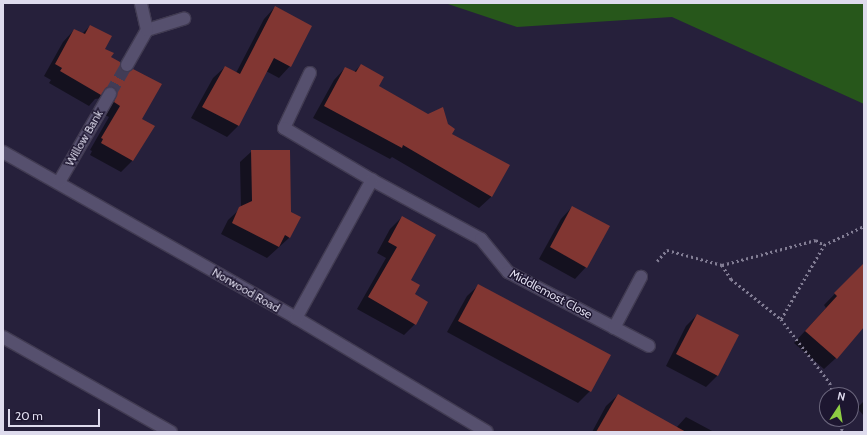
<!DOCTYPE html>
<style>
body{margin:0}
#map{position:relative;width:867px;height:435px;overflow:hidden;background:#26203b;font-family:Cabin,sans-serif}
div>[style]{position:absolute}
.forest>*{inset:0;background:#27571b}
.shadow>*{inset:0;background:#0007}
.building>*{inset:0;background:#813632}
.minor-tunnel>*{height:12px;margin-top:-6px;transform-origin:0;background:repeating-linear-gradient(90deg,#423c56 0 12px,transparent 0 18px)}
.path>*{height:2.5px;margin-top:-1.25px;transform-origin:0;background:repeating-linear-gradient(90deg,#827d94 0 2px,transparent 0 5px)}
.roads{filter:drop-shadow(1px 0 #413b52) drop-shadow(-1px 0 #413b52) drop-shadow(0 1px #413b52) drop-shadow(0 -1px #413b52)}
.minor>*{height:12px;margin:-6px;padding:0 6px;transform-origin:6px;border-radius:6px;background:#56506e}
span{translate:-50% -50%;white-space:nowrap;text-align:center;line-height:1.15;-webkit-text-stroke:3px #1d1630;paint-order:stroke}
.street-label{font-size:12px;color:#dedbed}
.frame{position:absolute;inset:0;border:4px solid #dedbed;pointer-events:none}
.north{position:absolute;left:819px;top:387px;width:40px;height:40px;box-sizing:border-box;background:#1d1630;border:1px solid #6a657c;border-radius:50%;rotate:12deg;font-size:11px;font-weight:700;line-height:16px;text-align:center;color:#dedbed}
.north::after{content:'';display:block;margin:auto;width:14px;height:18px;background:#8ecd43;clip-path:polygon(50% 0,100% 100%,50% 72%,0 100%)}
.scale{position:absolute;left:8px;top:409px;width:92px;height:18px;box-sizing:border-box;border:2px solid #dedbed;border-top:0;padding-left:5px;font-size:12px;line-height:14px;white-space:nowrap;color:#dedbed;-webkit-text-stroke:3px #1d1630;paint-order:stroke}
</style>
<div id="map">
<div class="forest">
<div style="clip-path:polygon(445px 3px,864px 3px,864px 104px,672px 17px,517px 27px)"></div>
</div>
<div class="shadow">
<div style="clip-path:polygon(275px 7px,290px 66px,279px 78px,266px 71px,238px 126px,227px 137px,191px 118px,213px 78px,225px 67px,236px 73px,264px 19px)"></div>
<div style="clip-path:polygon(90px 26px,104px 49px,119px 69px,141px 119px,153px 126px,132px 161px,121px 172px,90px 155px,92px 151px,90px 150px,109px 117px,103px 114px,102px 98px,95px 99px,89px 106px,49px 83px,51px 80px,44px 76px,63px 42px,74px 30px,82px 34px)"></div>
<div style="clip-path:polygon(361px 65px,377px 86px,451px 134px,508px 165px,491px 197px,479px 208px,392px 157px,390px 159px,313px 118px,334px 80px,345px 68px,354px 72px)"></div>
<div style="clip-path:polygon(252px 151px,289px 238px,267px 258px,221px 234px,228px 220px,241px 208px,240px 162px)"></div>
<div style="clip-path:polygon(572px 207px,586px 267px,575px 279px,539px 259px,561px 219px)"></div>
<div style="clip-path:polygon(402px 217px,410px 280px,413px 295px,415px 324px,404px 335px,357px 309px,386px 258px,377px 253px,390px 229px)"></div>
<div style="clip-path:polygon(859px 269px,864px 274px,864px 321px,836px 358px,824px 369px,794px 343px,826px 308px,824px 305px)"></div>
<div style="clip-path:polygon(479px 285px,590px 391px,578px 403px,447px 332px,467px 296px)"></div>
<div style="clip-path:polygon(697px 315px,718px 375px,706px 387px,666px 366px,686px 326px)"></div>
<div style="clip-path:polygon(618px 395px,676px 428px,686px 417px,714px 432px,592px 432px,606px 406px)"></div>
<div style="clip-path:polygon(864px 401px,864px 416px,857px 408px)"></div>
</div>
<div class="building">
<div style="clip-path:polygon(275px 6px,312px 26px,291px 67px,274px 58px,239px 126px,202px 107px,225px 66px,240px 74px)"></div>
<div style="clip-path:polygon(90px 25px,112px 36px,105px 49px,114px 53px,111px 57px,120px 62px,120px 68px,123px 71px,127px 72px,133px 69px,162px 84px,142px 119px,155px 126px,133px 161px,101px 143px,103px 139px,101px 138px,120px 106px,114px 102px,117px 94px,116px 90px,110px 87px,107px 87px,101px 95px,60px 71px,62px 68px,55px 64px,74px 29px,85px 34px)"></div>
<div style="clip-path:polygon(361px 64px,384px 77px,379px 86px,428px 114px,443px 107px,448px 124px,455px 129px,452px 134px,510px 165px,492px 197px,403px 145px,402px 148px,324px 106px,345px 67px,356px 72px)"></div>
<div style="clip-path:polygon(251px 150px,290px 150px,291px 212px,301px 217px,290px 238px,285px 235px,279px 247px,232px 223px,239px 207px,252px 201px)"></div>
<div style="clip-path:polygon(572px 206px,610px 226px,587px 268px,550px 247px)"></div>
<div style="clip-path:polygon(402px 216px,436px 235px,411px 280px,420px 285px,415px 294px,428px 302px,416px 325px,368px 297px,397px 247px,388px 242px)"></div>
<div style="clip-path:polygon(864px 263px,864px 327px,837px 359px,805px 331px,837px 296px,834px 293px)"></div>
<div style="clip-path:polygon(478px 284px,611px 355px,591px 392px,458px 321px)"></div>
<div style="clip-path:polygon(697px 314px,739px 335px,718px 376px,676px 354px)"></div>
<div style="clip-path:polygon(618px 394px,686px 432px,596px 432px)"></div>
</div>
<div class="minor-tunnel">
<div style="left:110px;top:94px;width:34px;rotate:-60deg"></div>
</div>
<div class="path">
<div style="left:657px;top:261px;width:15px;rotate:-48deg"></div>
<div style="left:667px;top:250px;width:57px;rotate:15.3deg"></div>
<div style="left:722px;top:265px;width:17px;rotate:57deg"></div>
<div style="left:731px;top:279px;width:64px;rotate:38.7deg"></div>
<div style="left:781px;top:319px;width:81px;rotate:52.6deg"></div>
<div style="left:830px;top:383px;width:12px;rotate:76deg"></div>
<div style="left:722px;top:265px;width:97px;rotate:-14.9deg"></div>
<div style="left:816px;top:240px;width:9px;rotate:32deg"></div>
<div style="left:781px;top:319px;width:86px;rotate:-59.8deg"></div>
<div style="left:824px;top:245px;width:44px;rotate:-25.4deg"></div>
<div style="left:839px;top:419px;width:14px;rotate:73deg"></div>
</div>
<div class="roads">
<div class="minor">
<div style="left:147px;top:30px;width:39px;rotate:-17deg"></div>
<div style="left:127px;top:65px;width:40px;rotate:-60.3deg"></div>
<div style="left:147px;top:30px;width:28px;rotate:-103deg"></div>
<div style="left:310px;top:73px;width:61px;rotate:115.3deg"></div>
<div style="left:284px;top:128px;width:102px;rotate:30.6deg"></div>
<div style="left:372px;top:180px;width:124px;rotate:28.4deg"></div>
<div style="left:481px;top:239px;width:43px;rotate:50.7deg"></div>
<div style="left:508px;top:272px;width:159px;rotate:27.7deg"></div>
<div style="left:3px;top:152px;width:337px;rotate:29.5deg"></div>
<div style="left:296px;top:318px;width:222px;rotate:30.8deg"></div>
<div style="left:59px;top:182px;width:102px;rotate:-59.9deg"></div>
<div style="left:296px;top:318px;width:158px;rotate:-61.2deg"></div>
<div style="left:614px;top:328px;width:58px;rotate:-62.1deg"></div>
<div style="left:3px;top:337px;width:193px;rotate:29.5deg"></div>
</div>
</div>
<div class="street-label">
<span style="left:84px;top:138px;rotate:-60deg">Willow Bank</span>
<span style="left:246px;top:290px;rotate:30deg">Norwood Road</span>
<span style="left:551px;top:294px;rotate:28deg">Middlemost Close</span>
</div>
<div class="frame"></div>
<div class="north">N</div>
<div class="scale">20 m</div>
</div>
